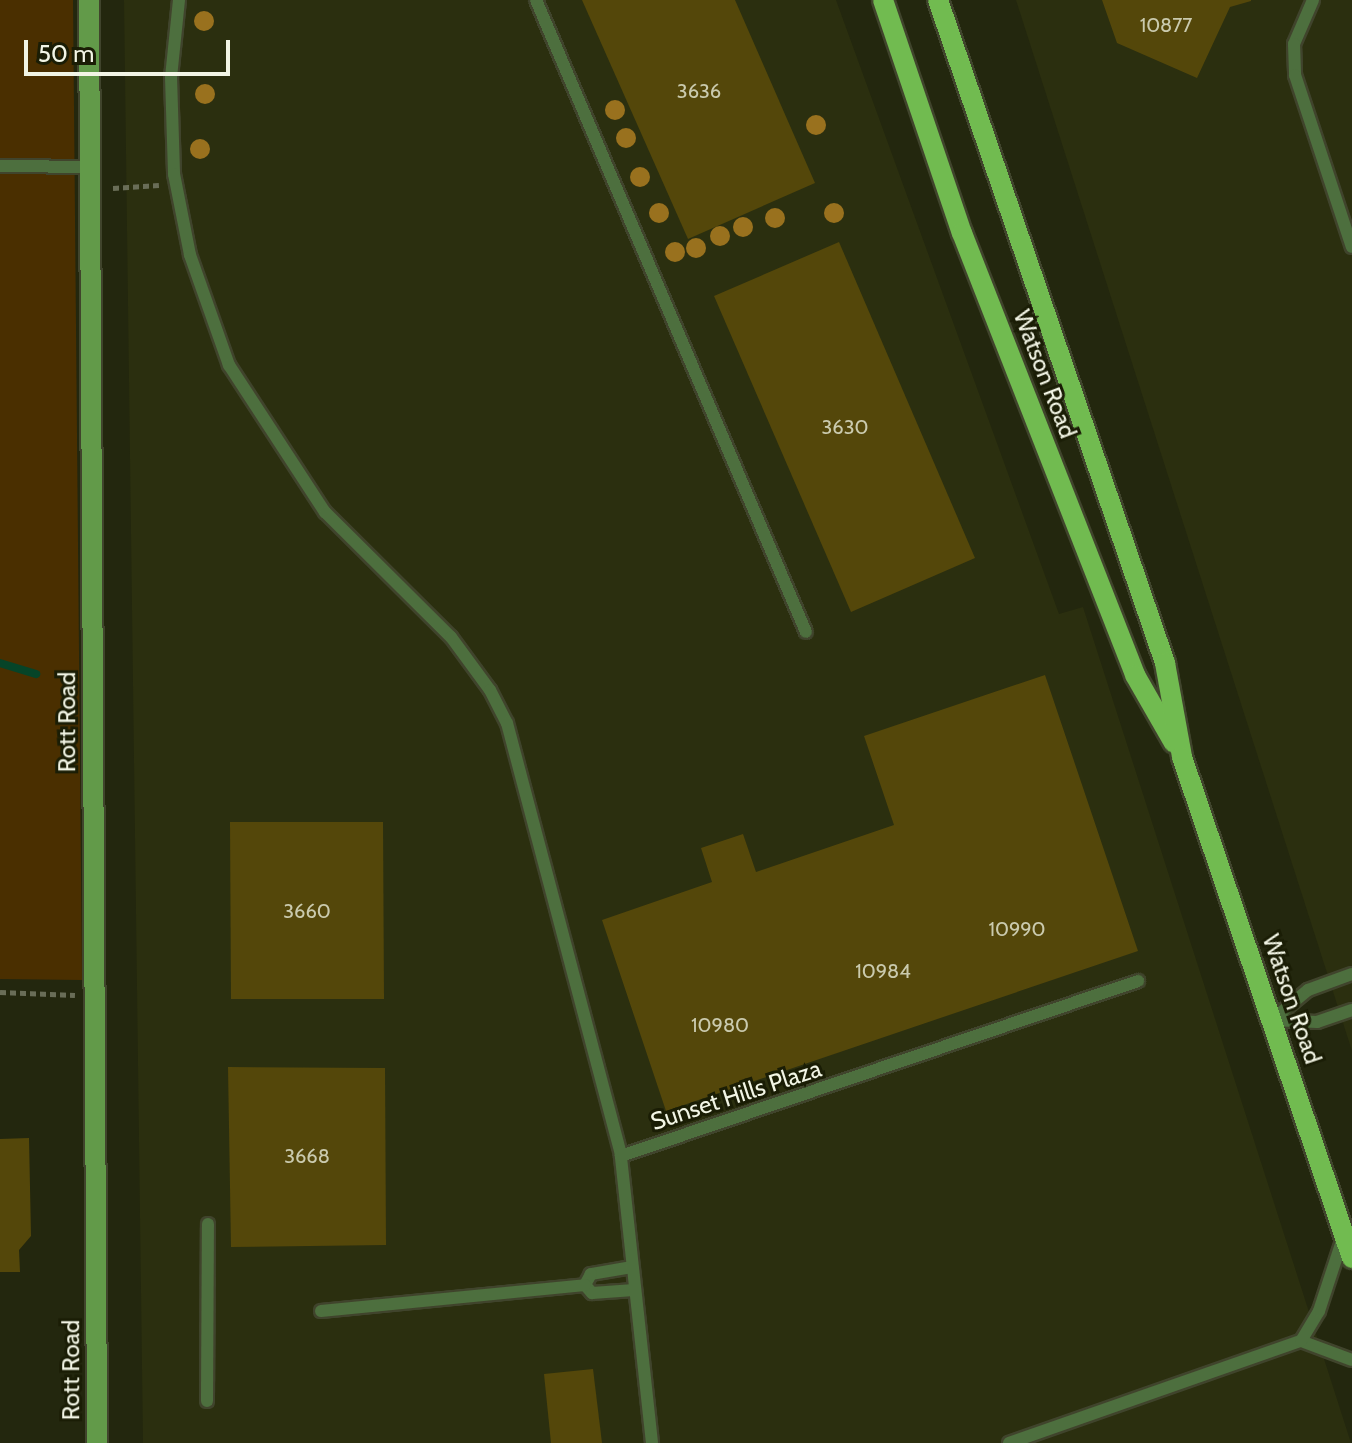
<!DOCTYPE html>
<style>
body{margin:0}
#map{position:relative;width:1352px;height:1443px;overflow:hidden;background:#23270e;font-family:Cabin,sans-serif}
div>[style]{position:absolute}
.built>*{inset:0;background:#2b2f0f}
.green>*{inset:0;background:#4a2f00}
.stream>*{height:8px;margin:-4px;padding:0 4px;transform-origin:4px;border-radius:4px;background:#064428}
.building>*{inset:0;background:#54470a}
.path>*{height:5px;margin-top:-2.5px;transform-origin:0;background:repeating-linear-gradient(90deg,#696d57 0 6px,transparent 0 10px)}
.roads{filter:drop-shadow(2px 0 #40442c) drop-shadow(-2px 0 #40442c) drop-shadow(0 2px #40442c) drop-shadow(0 -2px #40442c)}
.lane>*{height:12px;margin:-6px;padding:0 6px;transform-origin:6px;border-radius:6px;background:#4d6f3e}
.secondary>*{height:20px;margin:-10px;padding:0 10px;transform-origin:10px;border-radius:10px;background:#629a49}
.primary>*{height:20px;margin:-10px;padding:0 10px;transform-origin:10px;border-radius:10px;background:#71bb50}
.trees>*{width:20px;height:20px;margin:-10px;border-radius:50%;background:#99711e}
span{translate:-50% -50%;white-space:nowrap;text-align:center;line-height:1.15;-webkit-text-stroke:6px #1a1d05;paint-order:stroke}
.number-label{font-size:20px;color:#cacaae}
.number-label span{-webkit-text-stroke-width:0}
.street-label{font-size:24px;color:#f2f5e5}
.scale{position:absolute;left:24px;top:40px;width:206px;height:36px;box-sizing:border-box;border:4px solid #f2f5e5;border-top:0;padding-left:10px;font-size:24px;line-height:28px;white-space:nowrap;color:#f2f5e5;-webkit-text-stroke:6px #1a1d05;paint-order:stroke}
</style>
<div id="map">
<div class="built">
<div style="clip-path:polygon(124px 0,836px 0,1059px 614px,1083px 607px,1351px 1443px,143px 1443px)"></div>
<div style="clip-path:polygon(1016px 0,1352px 0,1352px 1051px)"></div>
</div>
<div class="green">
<div style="clip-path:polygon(0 0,73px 0,82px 980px,0 979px)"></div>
</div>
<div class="stream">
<div style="left:0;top:663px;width:38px;rotate:17deg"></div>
</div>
<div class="building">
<div style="clip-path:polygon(582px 0,735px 0,815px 183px,688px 239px)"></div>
<div style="clip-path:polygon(1102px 0,1251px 0,1251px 1px,1230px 7px,1197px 78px,1117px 43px)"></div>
<div style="clip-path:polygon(839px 242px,975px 558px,851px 612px,714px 296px)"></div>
<div style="clip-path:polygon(1045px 675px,1138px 951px,666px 1111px,602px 920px,712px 882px,701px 848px,743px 834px,756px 872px,894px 825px,864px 736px)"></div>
<div style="clip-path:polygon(230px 822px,383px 822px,384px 999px,231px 999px)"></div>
<div style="clip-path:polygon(228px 1067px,385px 1068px,386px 1245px,231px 1247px)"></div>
<div style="clip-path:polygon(29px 1138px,31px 1236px,19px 1250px,20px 1272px,0 1272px,0 1139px)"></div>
<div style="clip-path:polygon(593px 1369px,602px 1443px,551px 1443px,544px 1374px)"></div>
</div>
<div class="path">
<div style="left:113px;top:188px;width:46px;rotate:-3.7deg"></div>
<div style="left:0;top:992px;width:75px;rotate:2.3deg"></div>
</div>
<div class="roads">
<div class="lane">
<div style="left:179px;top:0;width:77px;rotate:95.9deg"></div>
<div style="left:171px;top:77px;width:97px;rotate:88.2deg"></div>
<div style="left:174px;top:174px;width:83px;rotate:78.8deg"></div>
<div style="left:190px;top:255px;width:117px;rotate:70.5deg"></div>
<div style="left:229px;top:365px;width:176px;rotate:56.9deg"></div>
<div style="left:325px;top:512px;width:177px;rotate:44.8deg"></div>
<div style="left:451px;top:637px;width:66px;rotate:53.7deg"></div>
<div style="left:490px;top:690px;width:37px;rotate:63deg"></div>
<div style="left:507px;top:723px;width:448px;rotate:75.2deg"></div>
<div style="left:536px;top:0;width:687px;rotate:66.87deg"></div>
<div style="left:1313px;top:0;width:48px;rotate:113.4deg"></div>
<div style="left:1294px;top:44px;width:31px;rotate:88deg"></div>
<div style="left:1295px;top:75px;width:181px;rotate:71.7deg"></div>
<div style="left:0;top:166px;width:90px;rotate:0.6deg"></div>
<div style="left:1272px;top:1020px;width:47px;rotate:-39.8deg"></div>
<div style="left:1308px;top:990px;width:47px;rotate:-20deg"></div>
<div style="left:1272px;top:1020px;width:45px;rotate:2.5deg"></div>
<div style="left:1317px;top:1022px;width:37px;rotate:-19deg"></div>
<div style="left:632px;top:1267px;width:42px;rotate:170.3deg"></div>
<div style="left:591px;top:1274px;width:13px;rotate:119deg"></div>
<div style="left:585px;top:1285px;width:11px;rotate:49deg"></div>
<div style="left:592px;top:1293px;width:42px;rotate:-4.1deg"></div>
<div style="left:321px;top:1311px;width:265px;rotate:-5.6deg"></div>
<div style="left:1301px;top:1341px;width:54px;rotate:20.4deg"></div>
<div style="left:207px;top:1401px;width:177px;rotate:-89.7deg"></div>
<div style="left:652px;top:1443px;width:289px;rotate:-96.2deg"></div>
<div style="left:621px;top:1156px;width:546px;rotate:-18.7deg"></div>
<div style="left:1009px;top:1443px;width:309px;rotate:-19.3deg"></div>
<div style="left:1301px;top:1341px;width:35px;rotate:-59deg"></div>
<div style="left:1319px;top:1311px;width:80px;rotate:-71.8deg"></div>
</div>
<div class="secondary">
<div style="left:89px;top:0;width:1443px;rotate:89.68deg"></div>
</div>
<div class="primary">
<div style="left:883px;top:0;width:246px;rotate:71.3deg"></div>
<div style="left:962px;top:233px;width:475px;rotate:68.6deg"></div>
<div style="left:1135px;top:675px;width:78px;rotate:60.2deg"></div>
<div style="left:938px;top:0;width:701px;rotate:71.1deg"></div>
<div style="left:1165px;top:663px;width:96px;rotate:79.7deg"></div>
<div style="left:1182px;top:757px;width:529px;rotate:71.26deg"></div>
</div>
</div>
<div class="trees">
<div style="left:204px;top:21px"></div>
<div style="left:205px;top:94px"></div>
<div style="left:615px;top:110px"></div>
<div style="left:816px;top:125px"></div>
<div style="left:626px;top:138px"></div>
<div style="left:200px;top:149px"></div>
<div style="left:640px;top:177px"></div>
<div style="left:659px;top:213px"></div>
<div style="left:834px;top:213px"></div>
<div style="left:775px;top:218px"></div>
<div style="left:743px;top:227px"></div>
<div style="left:720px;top:236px"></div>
<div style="left:696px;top:248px"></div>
<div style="left:675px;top:252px"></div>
</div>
<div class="number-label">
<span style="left:1166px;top:25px">10877</span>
<span style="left:699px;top:91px">3636</span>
<span style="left:845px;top:427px">3630</span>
<span style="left:307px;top:911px">3660</span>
<span style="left:1017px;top:929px">10990</span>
<span style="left:883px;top:971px">10984</span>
<span style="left:720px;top:1025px">10980</span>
<span style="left:307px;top:1156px">3668</span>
</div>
<div class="street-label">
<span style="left:1045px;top:374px;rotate:69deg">Watson Road</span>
<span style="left:67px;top:722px;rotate:-90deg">Rott Road</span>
<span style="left:1292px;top:999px;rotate:71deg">Watson Road</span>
<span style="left:736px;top:1095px;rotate:-18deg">Sunset Hills Plaza</span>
<span style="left:71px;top:1370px;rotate:-90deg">Rott Road</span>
</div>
<div class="scale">50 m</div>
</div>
